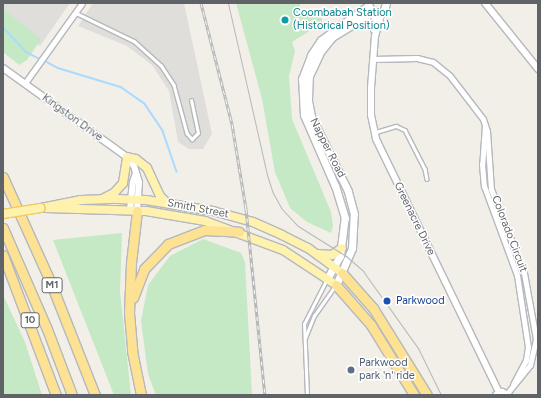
<!DOCTYPE html>
<style>
body{margin:0}
#map{position:relative;width:541px;height:398px;overflow:hidden;background:#f1efe8;font-family:Figtree,sans-serif}
div>[style]{position:absolute}
.industrial>*{inset:0;background:#e0deda}
.green>*{inset:0;background:#c5e8c5}
.stream>*{height:1.5px;margin:-0.75px;padding:0 0.75px;transform-origin:0.75px;border-radius:0.75px;background:#aadaff}
.roads{filter:drop-shadow(1px 0 #b5b8bc) drop-shadow(-1px 0 #b5b8bc) drop-shadow(0 1px #b5b8bc) drop-shadow(0 -1px #b5b8bc)}
.service>*{height:2.5px;margin:-1.25px;padding:0 1.25px;transform-origin:1.25px;border-radius:1.25px;background:#fff}
.minor>*{height:5px;margin:-2.5px;padding:0 2.5px;transform-origin:2.5px;border-radius:2.5px;background:#fff}
.tertiary>*{height:6px;margin:-3px;padding:0 3px;transform-origin:3px;border-radius:3px;background:#fff}
.secondary>*{height:7px;margin:-3.5px;padding:0 3.5px;transform-origin:3.5px;border-radius:3.5px;background:#fff}
.primary>*{height:8px;margin:-4px;padding:0 4px;transform-origin:4px;border-radius:4px;background:#fff2af}
.motorway>*{height:9px;margin:-4.5px;padding:0 4.5px;transform-origin:4.5px;border-radius:4.5px;background:#fde293}
.tram>*{height:1px;margin:-0.5px;padding:0 0.5px;transform-origin:0.5px;border-radius:0.5px;background:#b6b7b8}
.rail>*{height:3px;margin-top:-1.5px;transform-origin:0;background:repeating-linear-gradient(90deg,#fff 0 4.5px,#b6b7b8 0 9px);box-sizing:border-box;border-block:1px solid #b6b7b8}
.bridges{filter:drop-shadow(1px 0 #f2c960) drop-shadow(-1px 0 #f2c960) drop-shadow(0 1px #f2c960) drop-shadow(0 -1px #f2c960)}
.primary-bridge>*{height:8px;margin:-4px;padding:0 4px;transform-origin:4px;border-radius:4px;background:#fff2af}
.dots>*{width:11px;height:11px;translate:-50% -50%;box-sizing:border-box;border:2px solid #fff;border-radius:50%}
span{translate:-50% -50%;white-space:nowrap;text-align:center;line-height:1.15;-webkit-text-stroke:3px #fff;paint-order:stroke}
.shield-label span{padding:1px 3px;background:#fff;border:1px solid;border-radius:3px;-webkit-text-stroke-width:0}
.shield-label{font-size:10px;color:#5f6368;font-weight:700}
.culture-label{font-size:11px;color:#0d838f}
.left{translate:0 -50%;text-align:left}
.street-label{font-size:11px;color:#5f6368}
.transit-label{font-size:11px;color:#164399}
.service-label{font-size:11px;color:#4e5e75}
.frame{position:absolute;inset:0;border:4px solid #5f6368;pointer-events:none}
</style>
<div id="map">
<div class="industrial">
<div style="clip-path:polygon(3px 3px,70px 3px,40px 46px,5px 12px)"></div>
<div style="clip-path:polygon(93px 3px,184px 3px,212px 134px,203px 149px,189px 149px,178px 142px,169px 91px,152px 65px,127px 46px,78px 26px)"></div>
</div>
<div class="green">
<div style="clip-path:polygon(236px 3px,300px 3px,300px 13px,322px 15px,322px 23px,292px 42px,295px 51px,289px 76px,292px 119px,331px 212px,333px 226px,331px 233px,307px 222px,290px 208px,275px 172px,262px 99px)"></div>
<div style="clip-path:polygon(3px 9px,41px 39px,27px 60px,19px 65px,3px 52px)"></div>
<div style="clip-path:polygon(122px 233px,120px 292px,131px 395px,114px 395px,53px 240px)"></div>
<div style="clip-path:polygon(203px 239px,241px 253px,245px 262px,252px 395px,156px 395px,148px 374px,141px 321px,148px 285px,170px 256px)"></div>
<div style="clip-path:polygon(3px 295px,25px 342px,42px 395px,3px 395px)"></div>
</div>
<div class="stream">
<div style="left:3px;top:27px;width:34px;rotate:47deg"></div>
<div style="left:26px;top:52px;width:16px;rotate:27deg"></div>
<div style="left:43px;top:60px;width:17px;rotate:28deg"></div>
<div style="left:58px;top:68px;width:66px;rotate:16.8deg"></div>
<div style="left:121px;top:87px;width:29px;rotate:35deg"></div>
<div style="left:145px;top:104px;width:32px;rotate:56deg"></div>
<div style="left:163px;top:131px;width:43px;rotate:71.1deg"></div>
</div>
<div class="roads">
<div class="service">
<div style="left:76px;top:13px;width:64px;rotate:25.8deg"></div>
<div style="left:134px;top:41px;width:36px;rotate:42deg"></div>
<div style="left:161px;top:65px;width:24px;rotate:57deg"></div>
<div style="left:174px;top:85px;width:50px;rotate:74.8deg"></div>
<div style="left:187px;top:133px;width:8px;rotate:50deg"></div>
<div style="left:192px;top:139px;width:8px;rotate:-45deg"></div>
<div style="left:198px;top:133px;width:33px;rotate:-102deg"></div>
<div style="left:376px;top:132px;width:21px;rotate:-17deg"></div>
<div style="left:396px;top:126px;width:10px;rotate:24deg"></div>
<div style="left:405px;top:130px;width:44px;rotate:62.9deg"></div>
<div style="left:425px;top:169px;width:10px;rotate:79deg"></div>
<div style="left:305px;top:338px;width:24px;rotate:-68deg"></div>
<div style="left:314px;top:316px;width:35px;rotate:-55deg"></div>
<div style="left:307px;top:395px;width:71px;rotate:-92.4deg"></div>
<div style="left:304px;top:324px;width:48px;rotate:-62.9deg"></div>
</div>
<div class="minor">
<div style="left:373px;top:59px;width:44px;rotate:-1.3deg"></div>
<div style="left:417px;top:58px;width:16px;rotate:14deg"></div>
<div style="left:433px;top:62px;width:22px;rotate:39deg"></div>
<div style="left:450px;top:76px;width:54px;rotate:52.5deg"></div>
<div style="left:483px;top:119px;width:13px;rotate:72deg"></div>
<div style="left:487px;top:131px;width:58px;rotate:86.1deg"></div>
<div style="left:491px;top:189px;width:90px;rotate:68.6deg"></div>
<div style="left:524px;top:273px;width:67px;rotate:79.7deg"></div>
<div style="left:536px;top:339px;width:27px;rotate:103deg"></div>
<div style="left:530px;top:365px;width:36px;rotate:129deg"></div>
<div style="left:25px;top:83px;width:98px;rotate:-54.5deg"></div>
<div style="left:485px;top:125px;width:39px;rotate:94deg"></div>
<div style="left:482px;top:164px;width:22px;rotate:85deg"></div>
<div style="left:484px;top:186px;width:95px;rotate:69.7deg"></div>
<div style="left:517px;top:275px;width:73px;rotate:81.3deg"></div>
<div style="left:528px;top:347px;width:13px;rotate:99deg"></div>
<div style="left:526px;top:360px;width:27px;rotate:118deg"></div>
</div>
<div class="tertiary">
<div style="left:485px;top:3px;width:85px;rotate:51.2deg"></div>
<div style="left:382px;top:12px;width:25px;rotate:106deg"></div>
<div style="left:375px;top:36px;width:52px;rotate:94.4deg"></div>
<div style="left:371px;top:88px;width:27px;rotate:90deg"></div>
<div style="left:371px;top:115px;width:25px;rotate:78deg"></div>
<div style="left:376px;top:139px;width:281px;rotate:64.1deg"></div>
<div style="left:374px;top:30px;width:17px;rotate:-87deg"></div>
<div style="left:3px;top:68px;width:153px;rotate:35.7deg"></div>
<div style="left:127px;top:157px;width:11px;rotate:52deg"></div>
<div style="left:134px;top:166px;width:17px;rotate:73deg"></div>
<div style="left:139px;top:182px;width:29px;rotate:94deg"></div>
<div style="left:130px;top:210px;width:28px;rotate:-84deg"></div>
<div style="left:133px;top:182px;width:9px;rotate:-72deg"></div>
<div style="left:496px;top:395px;width:7px;rotate:-27deg"></div>
<div style="left:502px;top:392px;width:7px;rotate:27deg"></div>
</div>
<div class="secondary">
<div style="left:370px;top:9px;width:11px;rotate:22deg"></div>
<div style="left:380px;top:13px;width:5px;rotate:-37deg"></div>
<div style="left:384px;top:10px;width:7px;rotate:-74deg"></div>
<div style="left:362px;top:17px;width:16px;rotate:40deg"></div>
<div style="left:327px;top:279px;width:26px;rotate:-61deg"></div>
<div style="left:340px;top:256px;width:38px;rotate:-83deg"></div>
<div style="left:345px;top:218px;width:34px;rotate:-107deg"></div>
<div style="left:335px;top:186px;width:77px;rotate:-113.6deg"></div>
<div style="left:304px;top:115px;width:36px;rotate:-93deg"></div>
<div style="left:302px;top:79px;width:26px;rotate:-69deg"></div>
<div style="left:311px;top:55px;width:18px;rotate:-56deg"></div>
<div style="left:321px;top:40px;width:59px;rotate:-36.1deg"></div>
<div style="left:336px;top:285px;width:40px;rotate:-66.6deg"></div>
<div style="left:352px;top:248px;width:34px;rotate:-87deg"></div>
<div style="left:354px;top:214px;width:24px;rotate:-105deg"></div>
<div style="left:348px;top:191px;width:84px;rotate:-116.3deg"></div>
<div style="left:311px;top:116px;width:16px;rotate:-101deg"></div>
<div style="left:308px;top:100px;width:24px;rotate:-88deg"></div>
<div style="left:309px;top:76px;width:26px;rotate:-65deg"></div>
<div style="left:320px;top:52px;width:19px;rotate:-51deg"></div>
<div style="left:332px;top:37px;width:48px;rotate:-31.4deg"></div>
</div>
<div class="primary">
<div style="left:104px;top:198px;width:11px;rotate:-27deg"></div>
<div style="left:114px;top:193px;width:13px;rotate:-48deg"></div>
<div style="left:123px;top:183px;width:26px;rotate:-81deg"></div>
<div style="left:127px;top:157px;width:9px;rotate:13deg"></div>
<div style="left:136px;top:159px;width:14px;rotate:39deg"></div>
<div style="left:147px;top:168px;width:31px;rotate:65deg"></div>
<div style="left:160px;top:196px;width:10px;rotate:45deg"></div>
<div style="left:41px;top:208px;width:41px;rotate:-11.3deg"></div>
<div style="left:81px;top:200px;width:36px;rotate:-2deg"></div>
<div style="left:117px;top:199px;width:29px;rotate:2deg"></div>
<div style="left:146px;top:200px;width:68px;rotate:9.3deg"></div>
<div style="left:213px;top:211px;width:41px;rotate:15.4deg"></div>
<div style="left:253px;top:222px;width:32px;rotate:24deg"></div>
<div style="left:282px;top:235px;width:29px;rotate:27deg"></div>
<div style="left:308px;top:248px;width:42px;rotate:36.3deg"></div>
<div style="left:46px;top:208px;width:100px;rotate:1.7deg"></div>
<div style="left:146px;top:211px;width:60px;rotate:9.6deg"></div>
<div style="left:205px;top:221px;width:83px;rotate:20.4deg"></div>
<div style="left:283px;top:250px;width:64px;rotate:33.4deg"></div>
<div style="left:317px;top:254px;width:15px;rotate:4deg"></div>
<div style="left:332px;top:255px;width:12px;rotate:-35deg"></div>
</div>
<div class="motorway">
<div style="left:3px;top:177px;width:114px;rotate:65.7deg"></div>
<div style="left:50px;top:281px;width:123px;rotate:68.5deg"></div>
<div style="left:137px;top:211px;width:52px;rotate:96.6deg"></div>
<div style="left:131px;top:263px;width:50px;rotate:92.3deg"></div>
<div style="left:129px;top:313px;width:38px;rotate:85deg"></div>
<div style="left:132px;top:351px;width:45px;rotate:78.4deg"></div>
<div style="left:3px;top:228px;width:110px;rotate:66.5deg"></div>
<div style="left:47px;top:329px;width:71px;rotate:69.3deg"></div>
<div style="left:3px;top:255px;width:150px;rotate:69.3deg"></div>
<div style="left:342px;top:273px;width:47px;rotate:48.5deg"></div>
<div style="left:373px;top:308px;width:102px;rotate:58.2deg"></div>
<div style="left:336px;top:285px;width:53px;rotate:48.8deg"></div>
<div style="left:371px;top:325px;width:82px;rotate:58.4deg"></div>
<div style="left:133px;top:298px;width:31px;rotate:-69deg"></div>
<div style="left:144px;top:269px;width:35px;rotate:-46deg"></div>
<div style="left:168px;top:244px;width:39px;rotate:-21deg"></div>
<div style="left:204px;top:230px;width:35px;rotate:3deg"></div>
</div>
</div>
<div class="tram">
<div style="left:228px;top:3px;width:176px;rotate:77.2deg"></div>
<div style="left:267px;top:175px;width:19px;rotate:72deg"></div>
<div style="left:273px;top:193px;width:18px;rotate:61deg"></div>
<div style="left:282px;top:209px;width:23px;rotate:47deg"></div>
<div style="left:298px;top:226px;width:57px;rotate:32deg"></div>
<div style="left:346px;top:256px;width:23px;rotate:41deg"></div>
<div style="left:363px;top:271px;width:95px;rotate:54.5deg"></div>
<div style="left:418px;top:348px;width:52px;rotate:63.9deg"></div>
</div>
<div class="rail">
<div style="left:201px;top:3px;width:125px;rotate:75.6deg"></div>
<div style="left:232px;top:124px;width:86px;rotate:80.6deg"></div>
<div style="left:246px;top:209px;width:187px;rotate:84.2deg"></div>
</div>
<div class="bridges">
<div class="primary-bridge">
<div style="left:3px;top:214px;width:38px;rotate:-9deg"></div>
</div>
</div>
<div class="dots">
<div style="left:285px;top:20px;background:#0f9aa8"></div>
<div style="left:387px;top:301px;background:#1a4fb4"></div>
<div style="left:351px;top:370px;background:#5c6f8a"></div>
</div>
<div class="shield-label">
<span style="left:52px;top:285px">M1</span>
<span style="left:30px;top:320px">10</span>
</div>
<div class="culture-label">
<span class="left" style="left:293px;top:20px">Coombabah Station<br>(Historical Position)</span>
</div>
<div class="street-label">
<span style="left:72px;top:118px;rotate:36deg">Kingston Drive</span>
<span style="left:327px;top:148px;rotate:63deg">Napper Road</span>
<span style="left:198px;top:209px;rotate:11deg">Smith Street</span>
<span style="left:414px;top:219px;rotate:64deg">Greenacre Drive</span>
<span style="left:509px;top:234px;rotate:69deg">Colorado Circuit</span>
</div>
<div class="transit-label">
<span class="left" style="left:396px;top:301px">Parkwood</span>
</div>
<div class="service-label">
<span class="left" style="left:359px;top:370px">Parkwood<br>park 'n' ride</span>
</div>
<div class="frame"></div>
</div>
